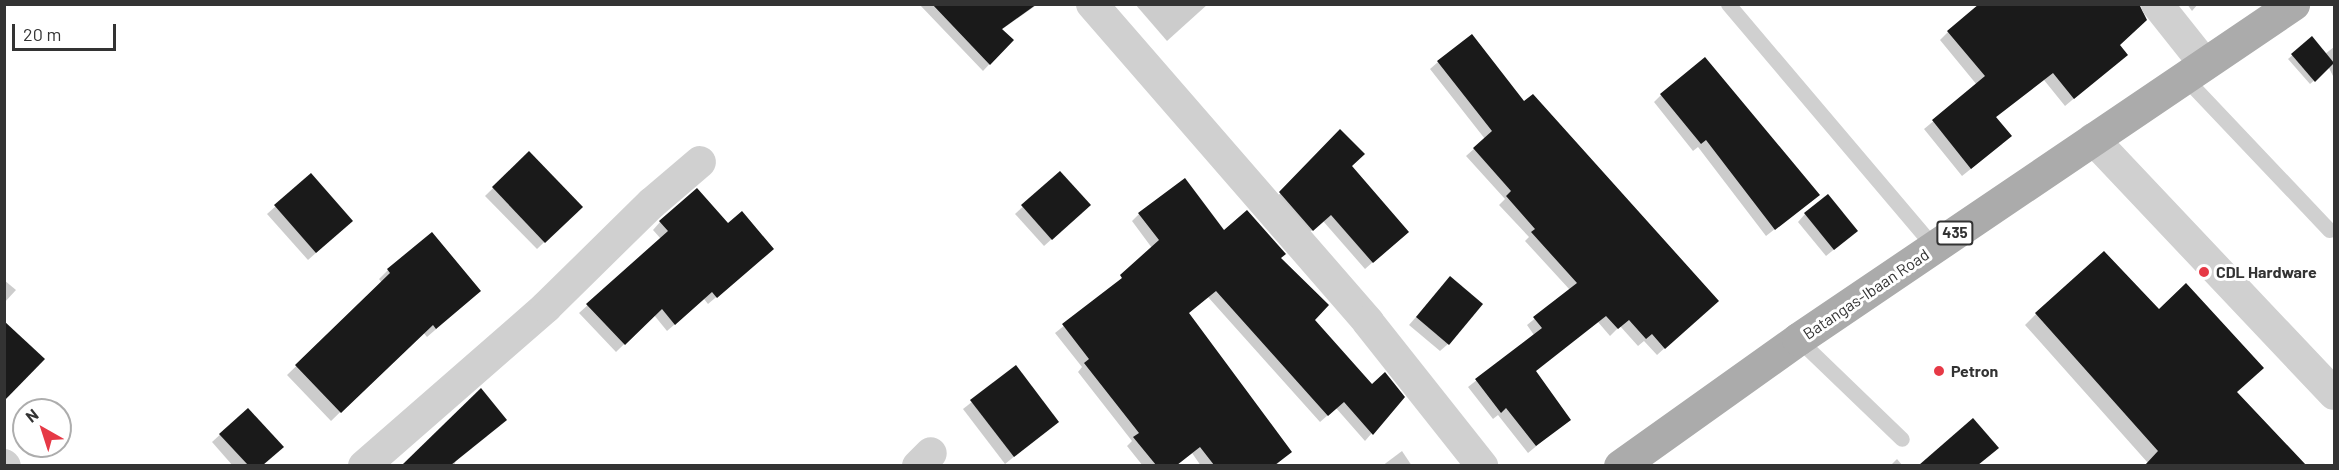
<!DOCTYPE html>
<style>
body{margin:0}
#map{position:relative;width:2339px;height:470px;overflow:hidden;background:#fff;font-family:Barlow,sans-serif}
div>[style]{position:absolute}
.shadow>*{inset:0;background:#0003}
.building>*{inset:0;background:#1a1a1a}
.lane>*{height:15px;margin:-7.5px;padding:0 7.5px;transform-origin:7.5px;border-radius:7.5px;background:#d0d0d0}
.street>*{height:32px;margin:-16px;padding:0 16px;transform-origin:16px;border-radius:16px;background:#d0d0d0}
.primary>*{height:33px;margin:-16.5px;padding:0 16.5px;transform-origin:16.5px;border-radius:16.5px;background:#ababab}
.dots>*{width:16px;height:16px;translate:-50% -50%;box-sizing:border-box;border:3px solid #fff;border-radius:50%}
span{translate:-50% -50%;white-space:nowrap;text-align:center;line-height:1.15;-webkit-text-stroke:6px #fff;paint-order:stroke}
.shield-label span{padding:2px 4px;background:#fff;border:2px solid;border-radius:4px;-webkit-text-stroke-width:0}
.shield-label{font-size:15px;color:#333;font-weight:700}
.poi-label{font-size:16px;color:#333;font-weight:700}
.left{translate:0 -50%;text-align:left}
.street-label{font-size:16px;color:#333}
.frame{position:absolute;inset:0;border:6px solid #333;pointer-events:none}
.north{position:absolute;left:12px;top:398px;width:60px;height:60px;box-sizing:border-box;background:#fff;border:2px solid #adadad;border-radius:50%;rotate:321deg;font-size:16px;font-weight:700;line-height:24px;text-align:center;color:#333}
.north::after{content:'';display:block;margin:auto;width:21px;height:27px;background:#e63946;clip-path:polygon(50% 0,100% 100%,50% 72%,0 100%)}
.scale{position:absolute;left:12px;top:24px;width:104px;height:27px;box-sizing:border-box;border:3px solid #333;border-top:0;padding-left:8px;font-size:18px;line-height:21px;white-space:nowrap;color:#333;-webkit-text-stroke:4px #fff;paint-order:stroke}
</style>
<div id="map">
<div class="shadow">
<div style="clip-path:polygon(919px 4px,1038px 4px,1001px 30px,1012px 40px,983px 71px)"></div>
<div style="clip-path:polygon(1135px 4px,1208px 4px,1167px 41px)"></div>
<div style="clip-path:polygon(2187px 4px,2198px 4px,2192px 11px)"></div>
<div style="clip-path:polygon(1948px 32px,2118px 45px,2126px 55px,2065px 106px,2044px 80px,1995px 118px,2002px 144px,1962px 176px,1924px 129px,1977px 85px,1940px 40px)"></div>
<div style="clip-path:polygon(2312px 38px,2325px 54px,2334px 47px,2334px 78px,2329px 68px,2310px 84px,2288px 59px)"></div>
<div style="clip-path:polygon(1438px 62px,1524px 104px,1709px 308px,1657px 355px,1644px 341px,1638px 346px,1620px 326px,1610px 336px,1598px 322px,1534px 371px,1569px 419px,1528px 453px,1498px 415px,1493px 419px,1468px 387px,1534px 335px,1527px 325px,1570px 290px,1525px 241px,1529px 237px,1499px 205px,1505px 199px,1466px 156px,1485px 139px,1430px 69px)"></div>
<div style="clip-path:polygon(1661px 95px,1818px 195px,1766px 236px,1698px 147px,1693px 151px,1654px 102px)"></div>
<div style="clip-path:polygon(1341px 131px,1350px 166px,1399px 239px,1365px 269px,1323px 221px,1304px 237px,1273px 201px)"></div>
<div style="clip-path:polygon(529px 153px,581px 207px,537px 249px,485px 196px)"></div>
<div style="clip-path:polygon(1060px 173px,1082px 212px,1044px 246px,1015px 214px)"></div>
<div style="clip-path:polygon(311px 175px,344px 228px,308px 260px,267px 214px)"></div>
<div style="clip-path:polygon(1139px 214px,1224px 232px,1280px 258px,1313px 320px,1372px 386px,1403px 397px,1365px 441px,1336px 408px,1320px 422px,1208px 297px,1187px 314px,1290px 452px,1275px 466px,1201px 466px,1192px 453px,1176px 466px,1143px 466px,1127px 446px,1132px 441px,1078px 372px,1082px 367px,1055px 333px,1115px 285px,1152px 248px,1132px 221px)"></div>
<div style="clip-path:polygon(1805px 214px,1848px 238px,1826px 256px,1798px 222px)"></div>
<div style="clip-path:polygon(660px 222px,765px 256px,708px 304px,704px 299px,667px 331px,654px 315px,616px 352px,579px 313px,661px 239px,653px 230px)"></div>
<div style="clip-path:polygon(432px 234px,470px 300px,427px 337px,423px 332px,331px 421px,287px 375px,382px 283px,379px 279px,388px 270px)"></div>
<div style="clip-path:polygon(4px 280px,16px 290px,4px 303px)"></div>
<div style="clip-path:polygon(1443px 286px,1448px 344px,1440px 351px,1409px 325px)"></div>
<div style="clip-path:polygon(2159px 311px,2236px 393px,2304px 466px,2145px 466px,2148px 463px,2025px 325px,2036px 314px)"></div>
<div style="clip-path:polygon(1016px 367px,1057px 422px,1005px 464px,963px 409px)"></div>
<div style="clip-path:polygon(480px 390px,454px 466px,404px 466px)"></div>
<div style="clip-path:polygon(247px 410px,274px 454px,261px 466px,233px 466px,212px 442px)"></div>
<div style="clip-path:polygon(1402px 451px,1412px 466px,1382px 466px)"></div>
<div style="clip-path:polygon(1989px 455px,1977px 466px,1941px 466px,1933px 457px)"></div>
<div style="clip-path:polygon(1897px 459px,1903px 466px,1890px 466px)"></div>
</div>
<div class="building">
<div style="clip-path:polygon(932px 4px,1037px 4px,1002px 29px,1014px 40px,990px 65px)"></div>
<div style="clip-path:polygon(1979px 4px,2139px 4px,2147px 20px,2120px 45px,2128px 55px,2074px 99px,2053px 73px,1996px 117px,2012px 136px,1971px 169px,1932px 120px,1985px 76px,1947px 31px)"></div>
<div style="clip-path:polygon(1472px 34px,1524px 101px,1533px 94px,1719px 301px,1665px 349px,1652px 334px,1646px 339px,1629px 320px,1618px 329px,1606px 316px,1536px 371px,1571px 420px,1536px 446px,1506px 408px,1501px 413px,1475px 379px,1542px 328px,1533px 317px,1577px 283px,1531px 232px,1535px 229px,1506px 196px,1511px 191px,1473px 148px,1492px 131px,1437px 61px)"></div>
<div style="clip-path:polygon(2312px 36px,2334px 63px,2315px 82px,2291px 54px)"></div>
<div style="clip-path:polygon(1705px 57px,1820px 195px,1775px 230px,1706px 140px,1701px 144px,1660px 94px)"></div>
<div style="clip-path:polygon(1340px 129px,1365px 154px,1352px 166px,1409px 232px,1373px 263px,1331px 215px,1313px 231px,1279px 192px)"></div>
<div style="clip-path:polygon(529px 151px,583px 207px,545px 243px,492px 187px)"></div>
<div style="clip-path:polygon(1060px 171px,1091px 205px,1052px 240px,1021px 205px)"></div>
<div style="clip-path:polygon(311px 173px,353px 221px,316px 253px,274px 205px)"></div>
<div style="clip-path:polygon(1185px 178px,1224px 230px,1247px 210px,1286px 254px,1281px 258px,1329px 305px,1315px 320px,1372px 384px,1385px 372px,1405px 397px,1373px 435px,1344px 402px,1328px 416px,1216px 291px,1189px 313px,1292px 452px,1275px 465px,1214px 465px,1200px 447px,1177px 465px,1156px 465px,1133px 437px,1139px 433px,1084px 363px,1089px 359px,1062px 324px,1122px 278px,1120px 275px,1159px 240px,1138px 213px)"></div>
<div style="clip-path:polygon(697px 188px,728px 223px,742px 211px,774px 249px,717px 298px,712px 292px,675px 325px,662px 309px,625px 345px,586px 304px,668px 231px,659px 221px)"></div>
<div style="clip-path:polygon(1828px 194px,1858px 231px,1834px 250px,1804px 213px)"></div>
<div style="clip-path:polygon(432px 232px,481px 291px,436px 329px,433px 325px,341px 413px,295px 365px,390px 273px,387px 269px)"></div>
<div style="clip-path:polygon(2104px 251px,2159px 309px,2186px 283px,2264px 368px,2237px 392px,2306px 465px,2145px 465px,2158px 451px,2035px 313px)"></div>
<div style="clip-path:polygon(1450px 276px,1483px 304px,1449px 345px,1416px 317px)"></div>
<div style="clip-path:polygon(4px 321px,45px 359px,4px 401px)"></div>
<div style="clip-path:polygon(1016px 365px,1059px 422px,1014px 457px,970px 400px)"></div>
<div style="clip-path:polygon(481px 388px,507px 420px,451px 465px,402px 465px)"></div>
<div style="clip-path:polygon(248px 408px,284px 447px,263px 465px,248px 465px,219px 434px)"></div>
<div style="clip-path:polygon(1973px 418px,1999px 448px,1978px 465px,1919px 465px)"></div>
</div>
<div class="lane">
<div style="left:1728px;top:4px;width:320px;rotate:49.7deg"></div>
<div style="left:2184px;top:77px;width:211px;rotate:46.5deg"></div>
<div style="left:1798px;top:339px;width:144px;rotate:43.9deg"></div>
</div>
<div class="street">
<div style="left:1092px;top:4px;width:421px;rotate:49deg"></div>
<div style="left:1368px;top:322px;width:184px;rotate:51.6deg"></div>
<div style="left:2157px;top:4px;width:75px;rotate:51.5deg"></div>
<div style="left:2093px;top:139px;width:351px;rotate:46.6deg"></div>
<div style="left:4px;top:465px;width:1px;rotate:45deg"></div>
<div style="left:364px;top:466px;width:242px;rotate:-41.1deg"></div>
<div style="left:546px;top:307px;width:148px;rotate:-44.5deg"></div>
<div style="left:652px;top:203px;width:63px;rotate:-40.5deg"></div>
<div style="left:918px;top:466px;width:18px;rotate:-45deg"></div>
</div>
<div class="primary">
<div style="left:1620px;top:466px;width:219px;rotate:-35.5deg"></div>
<div style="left:1798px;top:339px;width:598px;rotate:-34.09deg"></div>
</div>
<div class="dots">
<div style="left:2204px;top:272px;background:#e63946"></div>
<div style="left:1939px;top:371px;background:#e63946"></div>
</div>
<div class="shield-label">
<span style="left:1955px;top:233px">435</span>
</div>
<div class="poi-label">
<span class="left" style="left:2216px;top:272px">CDL Hardware</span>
<span class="left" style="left:1951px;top:371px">Petron</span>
</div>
<div class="street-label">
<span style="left:1866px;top:294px;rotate:-34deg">Batangas-Ibaan Road</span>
</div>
<div class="frame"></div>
<div class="north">N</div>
<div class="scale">20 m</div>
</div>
